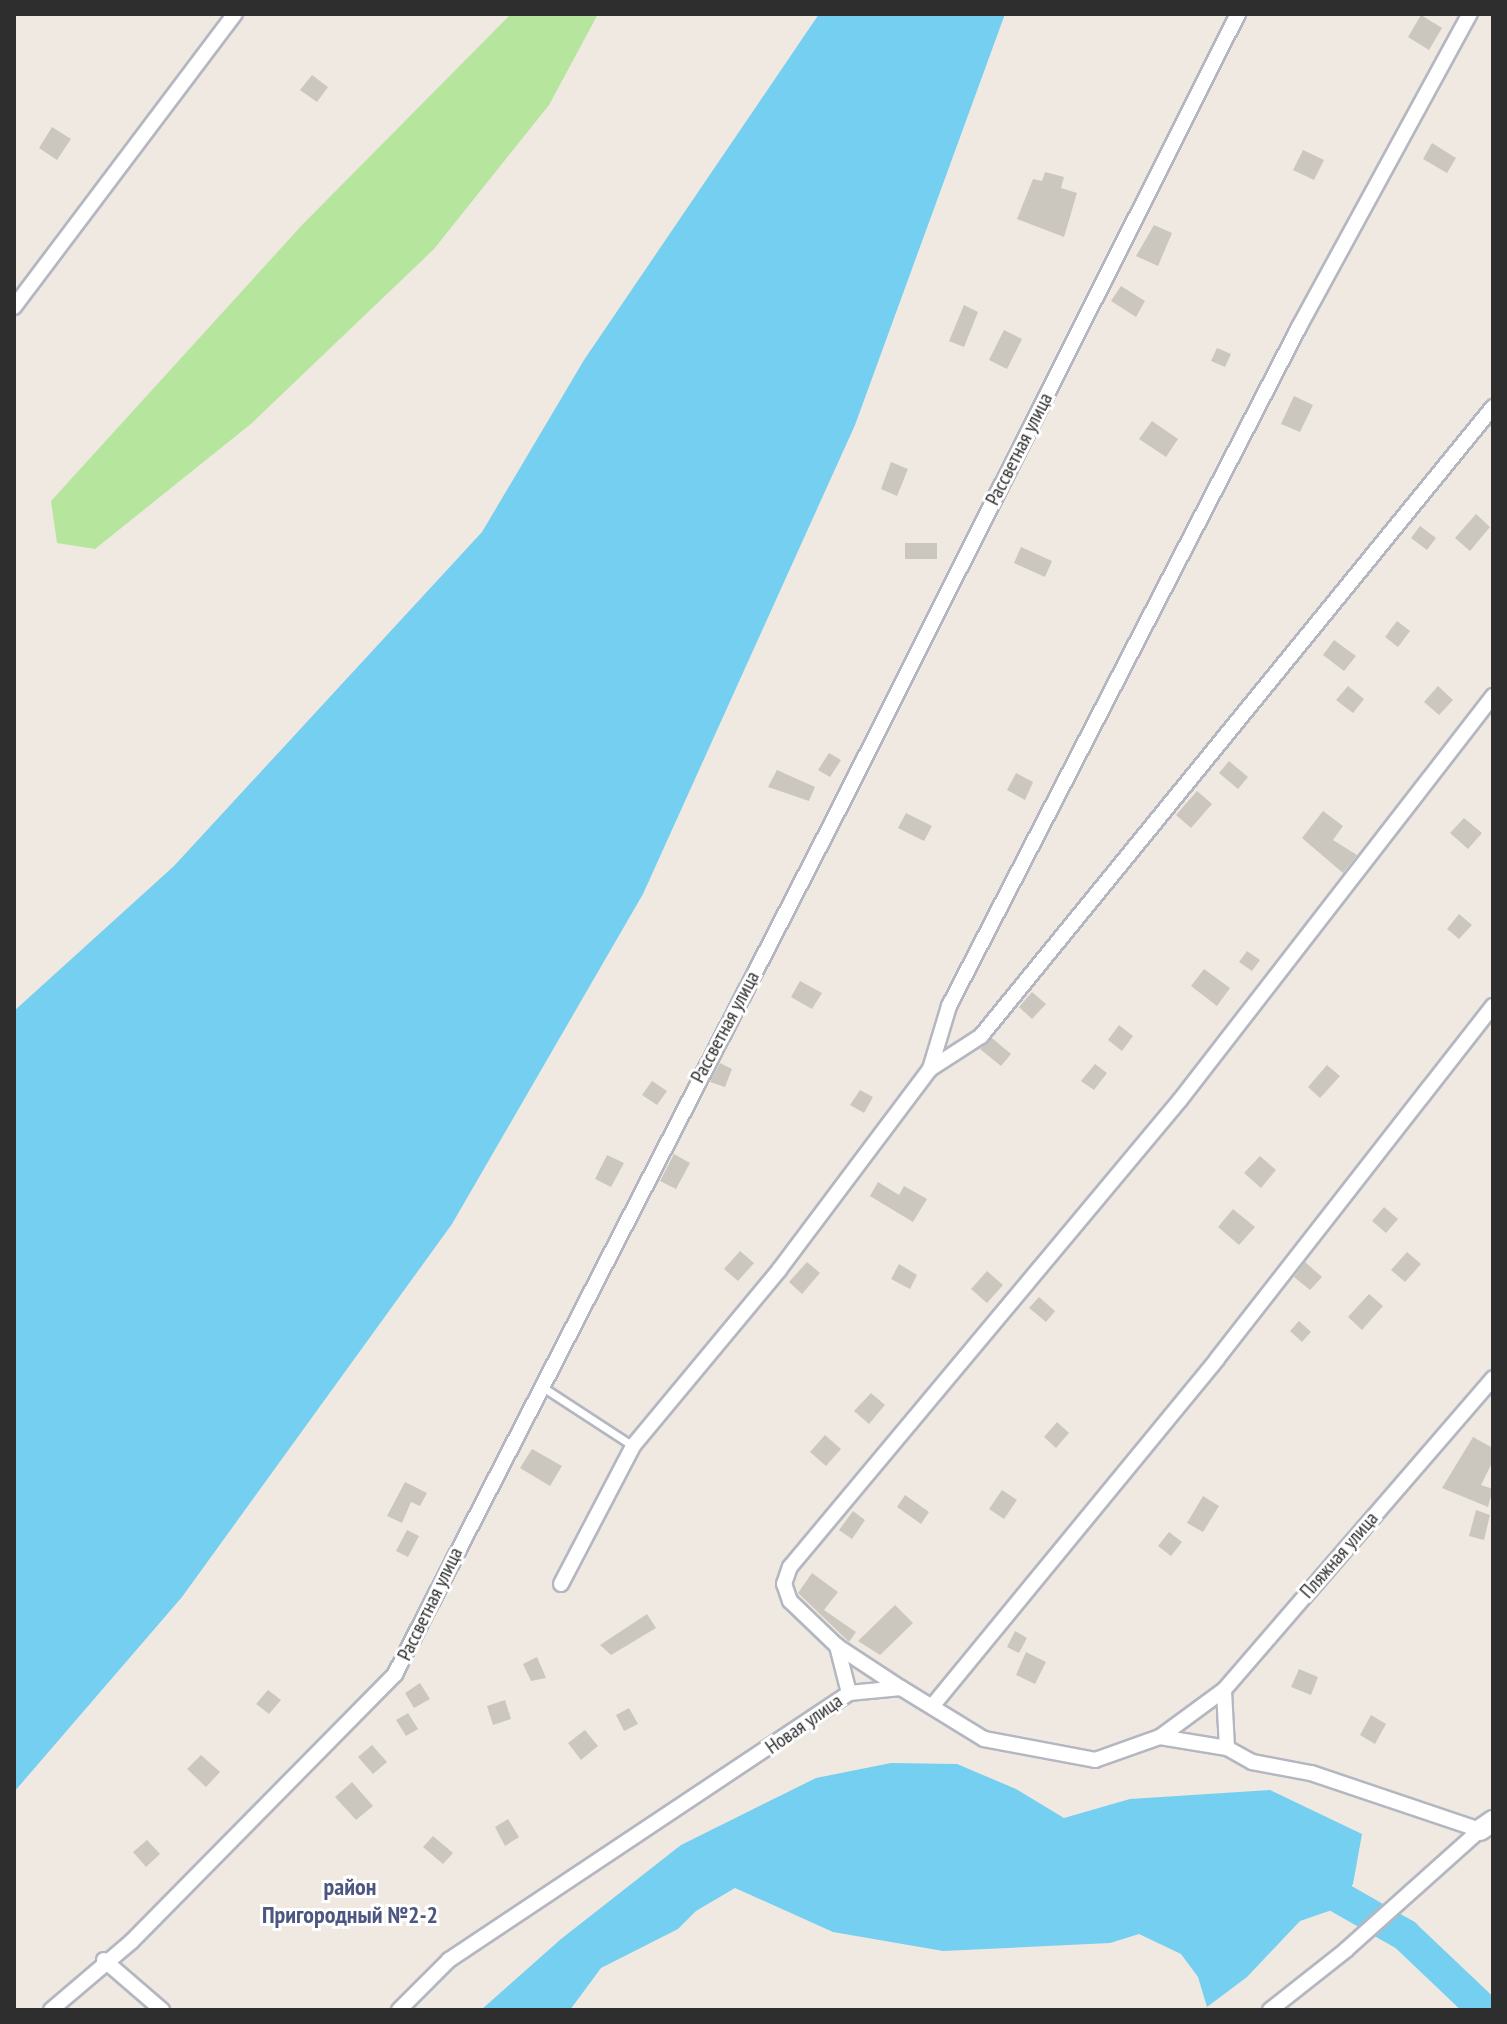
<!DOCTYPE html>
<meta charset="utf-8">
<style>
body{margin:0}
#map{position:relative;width:1507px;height:2024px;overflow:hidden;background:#efe9e1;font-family:"PT Sans Narrow",sans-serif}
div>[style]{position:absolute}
.green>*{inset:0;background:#b6e59e}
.water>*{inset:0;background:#75cff0}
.river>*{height:32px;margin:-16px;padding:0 16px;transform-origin:16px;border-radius:16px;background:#75cff0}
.building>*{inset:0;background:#cbc7bf}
.roads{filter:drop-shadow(2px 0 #b4b7c1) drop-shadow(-2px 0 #b4b7c1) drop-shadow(0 2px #b4b7c1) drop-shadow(0 -2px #b4b7c1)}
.lane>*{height:7px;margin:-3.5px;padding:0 3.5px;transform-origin:3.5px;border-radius:3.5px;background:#fff}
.street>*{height:14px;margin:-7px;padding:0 7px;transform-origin:7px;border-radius:7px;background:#fff}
.secondary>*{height:20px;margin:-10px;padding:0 10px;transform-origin:10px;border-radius:10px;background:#fff}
span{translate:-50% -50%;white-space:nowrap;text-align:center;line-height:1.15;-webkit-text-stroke:6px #fff;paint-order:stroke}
.street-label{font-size:20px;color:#2e2e2e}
.quarter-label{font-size:24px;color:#4d5680;font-weight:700}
.frame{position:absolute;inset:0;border:16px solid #2e2e2e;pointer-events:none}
</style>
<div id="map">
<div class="green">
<div style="clip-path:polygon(511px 14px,598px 14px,549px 105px,434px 249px,252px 423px,95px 549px,57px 543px,51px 501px,303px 224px)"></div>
</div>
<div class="water">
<div style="clip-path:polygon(819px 14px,1005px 14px,855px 425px,643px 894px,452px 1224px,182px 1597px,14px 1792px,14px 1011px,174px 866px,482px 532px,584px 360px)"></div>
<div style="clip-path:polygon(891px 1763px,957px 1764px,1016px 1789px,1064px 1818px,1130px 1799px,1270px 1790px,1362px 1834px,1353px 1884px,1332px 1910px,1300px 1921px,1247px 1977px,1207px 2007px,1198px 1977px,1181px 1954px,1139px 1934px,1110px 1943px,943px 1951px,833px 1932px,735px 1888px,696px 1911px,678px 1929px,601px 1968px,570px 2010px,481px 2010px,561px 1939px,681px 1845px,816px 1778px)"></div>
</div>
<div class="river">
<div style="left:1302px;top:1884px;width:19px;rotate:9deg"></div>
<div style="left:1321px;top:1887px;width:97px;rotate:29.7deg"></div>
<div style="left:1405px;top:1935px;width:109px;rotate:43.5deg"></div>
</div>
<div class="building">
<div style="clip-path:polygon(1421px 15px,1442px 28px,1429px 50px,1408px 37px)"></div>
<div style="clip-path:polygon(312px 75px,328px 87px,317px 102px,300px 90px)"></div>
<div style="clip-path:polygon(52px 127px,71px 139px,57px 160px,39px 148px)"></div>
<div style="clip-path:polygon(1432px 143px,1456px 158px,1447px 173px,1423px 159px)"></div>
<div style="clip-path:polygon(1303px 150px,1324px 160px,1314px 180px,1293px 170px)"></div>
<div style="clip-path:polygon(1045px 172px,1064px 177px,1061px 188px,1077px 193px,1064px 237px,1017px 219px,1033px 179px,1042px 181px)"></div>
<div style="clip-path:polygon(1154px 225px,1172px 233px,1158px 266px,1136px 256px)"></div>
<div style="clip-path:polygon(1121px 286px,1145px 301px,1136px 317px,1111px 301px)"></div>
<div style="clip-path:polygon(964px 305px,978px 312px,964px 347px,949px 341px)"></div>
<div style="clip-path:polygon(1004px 330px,1022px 339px,1007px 369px,989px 360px)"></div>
<div style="clip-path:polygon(1217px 348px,1231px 354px,1225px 367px,1211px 361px)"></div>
<div style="clip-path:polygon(1294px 396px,1313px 405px,1300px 432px,1281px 424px)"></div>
<div style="clip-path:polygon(1152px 421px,1178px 439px,1166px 457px,1139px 439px)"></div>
<div style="clip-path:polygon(891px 462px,908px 469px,897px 496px,881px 489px)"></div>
<div style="clip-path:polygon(1476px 514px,1490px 527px,1470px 551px,1455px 538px)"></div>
<div style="clip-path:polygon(1420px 526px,1436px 538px,1427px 550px,1411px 538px)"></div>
<div style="clip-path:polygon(905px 543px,937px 543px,937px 559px,905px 559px)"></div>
<div style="clip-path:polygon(1021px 547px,1052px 561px,1045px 577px,1014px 563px)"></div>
<div style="clip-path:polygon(1397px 621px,1410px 631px,1398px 647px,1385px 637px)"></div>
<div style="clip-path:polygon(1334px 640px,1356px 656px,1344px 671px,1323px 655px)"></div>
<div style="clip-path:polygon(1348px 686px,1364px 699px,1353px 713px,1336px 700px)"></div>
<div style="clip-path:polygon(1438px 686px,1453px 700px,1439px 715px,1424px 702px)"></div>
<div style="clip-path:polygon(829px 753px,841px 760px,830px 777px,818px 770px)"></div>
<div style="clip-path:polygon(1229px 761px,1248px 777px,1238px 789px,1219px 773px)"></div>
<div style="clip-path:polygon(777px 770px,815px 787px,809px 801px,768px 787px)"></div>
<div style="clip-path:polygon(1016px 773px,1033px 782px,1025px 800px,1007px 790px)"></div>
<div style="clip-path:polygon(1197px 791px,1212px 804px,1191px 828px,1176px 815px)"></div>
<div style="clip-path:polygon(1323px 811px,1343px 826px,1333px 840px,1357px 855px,1343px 873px,1302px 838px)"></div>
<div style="clip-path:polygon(906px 813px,932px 826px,924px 841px,898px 828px)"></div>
<div style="clip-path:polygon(1464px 818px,1482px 833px,1468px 849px,1450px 833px)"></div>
<div style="clip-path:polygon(1459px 914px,1472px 925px,1459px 939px,1447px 929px)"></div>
<div style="clip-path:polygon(1247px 951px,1260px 960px,1252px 971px,1239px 962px)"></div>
<div style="clip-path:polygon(1204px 969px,1230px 988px,1217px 1006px,1191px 986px)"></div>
<div style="clip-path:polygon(800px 981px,822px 993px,812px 1009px,791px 997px)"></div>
<div style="clip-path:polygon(1032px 992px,1046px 1004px,1032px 1019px,1019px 1007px)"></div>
<div style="clip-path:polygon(1119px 1025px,1133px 1036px,1122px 1051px,1108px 1040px)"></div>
<div style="clip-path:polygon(992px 1038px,1011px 1054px,1001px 1066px,980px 1049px)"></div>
<div style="clip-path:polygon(720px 1063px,732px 1069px,725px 1087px,710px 1082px)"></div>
<div style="clip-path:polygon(1095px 1064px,1107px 1073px,1094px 1090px,1081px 1081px)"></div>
<div style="clip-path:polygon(1327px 1065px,1340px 1076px,1320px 1098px,1308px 1087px)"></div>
<div style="clip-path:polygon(652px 1081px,667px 1091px,657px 1105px,642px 1095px)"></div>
<div style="clip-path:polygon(860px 1090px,873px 1097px,864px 1113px,850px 1105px)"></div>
<div style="clip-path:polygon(674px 1154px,690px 1163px,676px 1189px,660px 1181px)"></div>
<div style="clip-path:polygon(607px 1155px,624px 1163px,611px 1187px,595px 1179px)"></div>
<div style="clip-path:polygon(1260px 1156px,1276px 1170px,1261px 1188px,1244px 1173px)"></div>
<div style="clip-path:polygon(878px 1182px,899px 1195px,904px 1186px,927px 1199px,913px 1222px,870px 1196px)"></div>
<div style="clip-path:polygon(1384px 1207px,1398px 1219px,1386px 1233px,1372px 1221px)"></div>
<div style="clip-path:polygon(1233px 1209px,1255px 1227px,1239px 1245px,1218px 1227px)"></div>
<div style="clip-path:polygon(740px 1251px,754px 1263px,738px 1281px,724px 1269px)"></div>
<div style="clip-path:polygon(1407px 1252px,1421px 1264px,1405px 1282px,1391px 1270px)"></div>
<div style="clip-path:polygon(807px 1262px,820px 1273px,802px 1294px,789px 1282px)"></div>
<div style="clip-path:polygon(1305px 1262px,1322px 1277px,1310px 1290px,1294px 1277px)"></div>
<div style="clip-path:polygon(899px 1264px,917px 1275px,910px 1289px,891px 1279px)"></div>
<div style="clip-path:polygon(987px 1271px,1003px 1285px,987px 1303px,971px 1289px)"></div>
<div style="clip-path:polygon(1369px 1294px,1383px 1306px,1362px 1330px,1348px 1317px)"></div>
<div style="clip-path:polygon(1039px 1297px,1055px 1311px,1046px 1322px,1029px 1308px)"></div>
<div style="clip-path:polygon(1299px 1321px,1311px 1332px,1302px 1342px,1290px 1331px)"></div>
<div style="clip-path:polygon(871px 1393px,885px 1405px,869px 1424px,854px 1411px)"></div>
<div style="clip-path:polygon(1057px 1422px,1069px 1433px,1056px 1448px,1044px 1437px)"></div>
<div style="clip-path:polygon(825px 1435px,841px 1449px,826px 1466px,810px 1452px)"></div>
<div style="clip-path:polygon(1473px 1437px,1493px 1448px,1493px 1461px,1481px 1485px,1493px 1489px,1488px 1507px,1442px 1488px)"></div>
<div style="clip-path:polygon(532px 1449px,562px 1466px,550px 1486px,520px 1468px)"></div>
<div style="clip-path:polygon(405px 1482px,427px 1493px,420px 1506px,411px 1502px,402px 1523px,387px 1516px)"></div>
<div style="clip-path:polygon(1002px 1490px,1017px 1500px,1004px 1519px,989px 1509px)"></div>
<div style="clip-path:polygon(905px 1495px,929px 1512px,921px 1524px,897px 1507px)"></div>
<div style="clip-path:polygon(1203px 1496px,1219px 1506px,1203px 1532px,1187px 1523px)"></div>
<div style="clip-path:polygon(1476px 1510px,1490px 1515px,1484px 1540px,1469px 1536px)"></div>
<div style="clip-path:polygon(853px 1511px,865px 1520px,852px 1539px,839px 1530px)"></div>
<div style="clip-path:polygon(407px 1530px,419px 1536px,408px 1557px,396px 1551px)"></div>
<div style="clip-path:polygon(1169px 1532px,1182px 1542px,1171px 1556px,1158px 1546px)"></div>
<div style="clip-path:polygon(812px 1573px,838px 1592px,824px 1610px,856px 1632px,849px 1642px,798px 1593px)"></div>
<div style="clip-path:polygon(895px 1605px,913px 1623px,880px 1655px,858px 1641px)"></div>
<div style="clip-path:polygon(647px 1614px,656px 1628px,611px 1655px,600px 1645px)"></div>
<div style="clip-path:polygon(1015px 1631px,1027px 1638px,1019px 1653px,1007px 1647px)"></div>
<div style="clip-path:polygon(1026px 1652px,1046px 1662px,1035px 1684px,1016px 1675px)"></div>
<div style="clip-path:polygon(537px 1657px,546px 1678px,531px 1681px,523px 1664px)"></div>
<div style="clip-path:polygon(1299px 1669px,1318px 1677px,1311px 1695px,1291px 1687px)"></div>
<div style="clip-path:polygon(420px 1683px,430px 1699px,414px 1708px,405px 1693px)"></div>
<div style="clip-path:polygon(268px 1690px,281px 1700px,269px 1714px,256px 1704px)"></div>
<div style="clip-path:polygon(505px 1700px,511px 1719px,493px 1725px,487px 1706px)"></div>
<div style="clip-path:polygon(629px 1708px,638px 1724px,624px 1731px,616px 1715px)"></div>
<div style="clip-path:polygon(408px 1713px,418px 1729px,406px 1736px,396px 1720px)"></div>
<div style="clip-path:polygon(1371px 1715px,1386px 1724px,1375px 1744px,1360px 1735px)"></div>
<div style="clip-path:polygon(585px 1730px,598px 1746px,581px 1760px,568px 1743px)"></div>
<div style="clip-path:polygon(372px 1745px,387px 1762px,373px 1774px,358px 1757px)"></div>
<div style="clip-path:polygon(201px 1755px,220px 1772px,206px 1787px,187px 1769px)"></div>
<div style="clip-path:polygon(352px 1782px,373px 1806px,356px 1820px,335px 1797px)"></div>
<div style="clip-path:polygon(508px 1819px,519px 1837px,505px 1846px,495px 1827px)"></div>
<div style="clip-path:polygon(433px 1836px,453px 1853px,443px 1864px,423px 1847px)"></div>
<div style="clip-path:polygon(147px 1840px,160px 1854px,146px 1867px,133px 1852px)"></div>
</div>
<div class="roads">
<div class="lane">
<div style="left:541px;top:1386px;width:110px;rotate:33.1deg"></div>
</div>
<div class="street">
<div style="left:14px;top:307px;width:367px;rotate:-53deg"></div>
<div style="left:930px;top:1069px;width:61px;rotate:-32.9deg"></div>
<div style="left:981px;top:1036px;width:811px;rotate:-50.85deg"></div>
<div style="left:561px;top:1584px;width:156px;rotate:-62.4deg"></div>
<div style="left:633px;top:1446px;width:229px;rotate:-50.3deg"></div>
<div style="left:779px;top:1270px;width:251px;rotate:-53.1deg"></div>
<div style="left:930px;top:1069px;width:66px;rotate:-73.2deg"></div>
<div style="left:949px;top:1006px;width:764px;rotate:-62.73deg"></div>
<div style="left:1299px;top:327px;width:357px;rotate:-61.4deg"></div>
<div style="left:837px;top:1646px;width:77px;rotate:33.3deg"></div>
<div style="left:849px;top:1693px;width:49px;rotate:-104.3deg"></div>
<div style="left:837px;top:1646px;width:65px;rotate:-136.2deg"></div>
<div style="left:790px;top:1601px;width:18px;rotate:-109deg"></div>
<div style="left:784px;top:1584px;width:18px;rotate:-71deg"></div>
<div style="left:790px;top:1567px;width:608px;rotate:-50.13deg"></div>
<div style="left:1180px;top:1100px;width:511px;rotate:-52.23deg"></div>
<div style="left:934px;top:1704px;width:446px;rotate:-50.6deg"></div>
<div style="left:1217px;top:1359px;width:448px;rotate:-52deg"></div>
<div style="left:1160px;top:1737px;width:79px;rotate:-36.3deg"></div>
<div style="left:1227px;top:1748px;width:58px;rotate:-93deg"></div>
<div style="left:1224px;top:1690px;width:412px;rotate:-49.2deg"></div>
<div style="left:104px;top:1960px;width:77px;rotate:40.8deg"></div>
<div style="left:51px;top:2010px;width:106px;rotate:-40.4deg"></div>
<div style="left:132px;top:1941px;width:375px;rotate:-45.4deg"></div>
<div style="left:395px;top:1674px;width:975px;rotate:-62.83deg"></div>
<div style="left:840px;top:807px;width:887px;rotate:-63.35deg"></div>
<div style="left:399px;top:2010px;width:71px;rotate:-45deg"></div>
<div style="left:449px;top:1960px;width:481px;rotate:-33.7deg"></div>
<div style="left:849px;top:1693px;width:52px;rotate:-5.5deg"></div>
<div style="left:901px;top:1688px;width:97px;rotate:31.6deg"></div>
<div style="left:984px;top:1739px;width:113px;rotate:10.7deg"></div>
<div style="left:1095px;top:1760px;width:69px;rotate:-19.5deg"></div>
<div style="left:1160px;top:1737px;width:68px;rotate:9.3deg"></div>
<div style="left:1227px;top:1748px;width:29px;rotate:29deg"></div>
<div style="left:1252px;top:1762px;width:60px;rotate:10.6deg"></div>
<div style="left:1311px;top:1773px;width:178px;rotate:18.6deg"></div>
<div style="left:1480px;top:1830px;width:180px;rotate:138.2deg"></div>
<div style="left:1346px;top:1950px;width:97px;rotate:141.7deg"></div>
</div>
<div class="secondary">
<div style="left:1480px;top:1830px;width:16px;rotate:-35deg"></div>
</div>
</div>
<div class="street-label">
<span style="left:1019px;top:449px;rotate:-63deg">Рассветная улица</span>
<span style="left:725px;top:1027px;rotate:-62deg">Рассветная улица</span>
<span style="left:1339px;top:1555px;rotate:-49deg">Пляжная улица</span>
<span style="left:430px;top:1604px;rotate:-64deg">Рассветная улица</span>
<span style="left:804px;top:1724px;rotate:-35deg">Новая улица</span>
</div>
<div class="quarter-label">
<span style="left:350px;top:1901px">район<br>Пригородный №2-2</span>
</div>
<div class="frame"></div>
</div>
